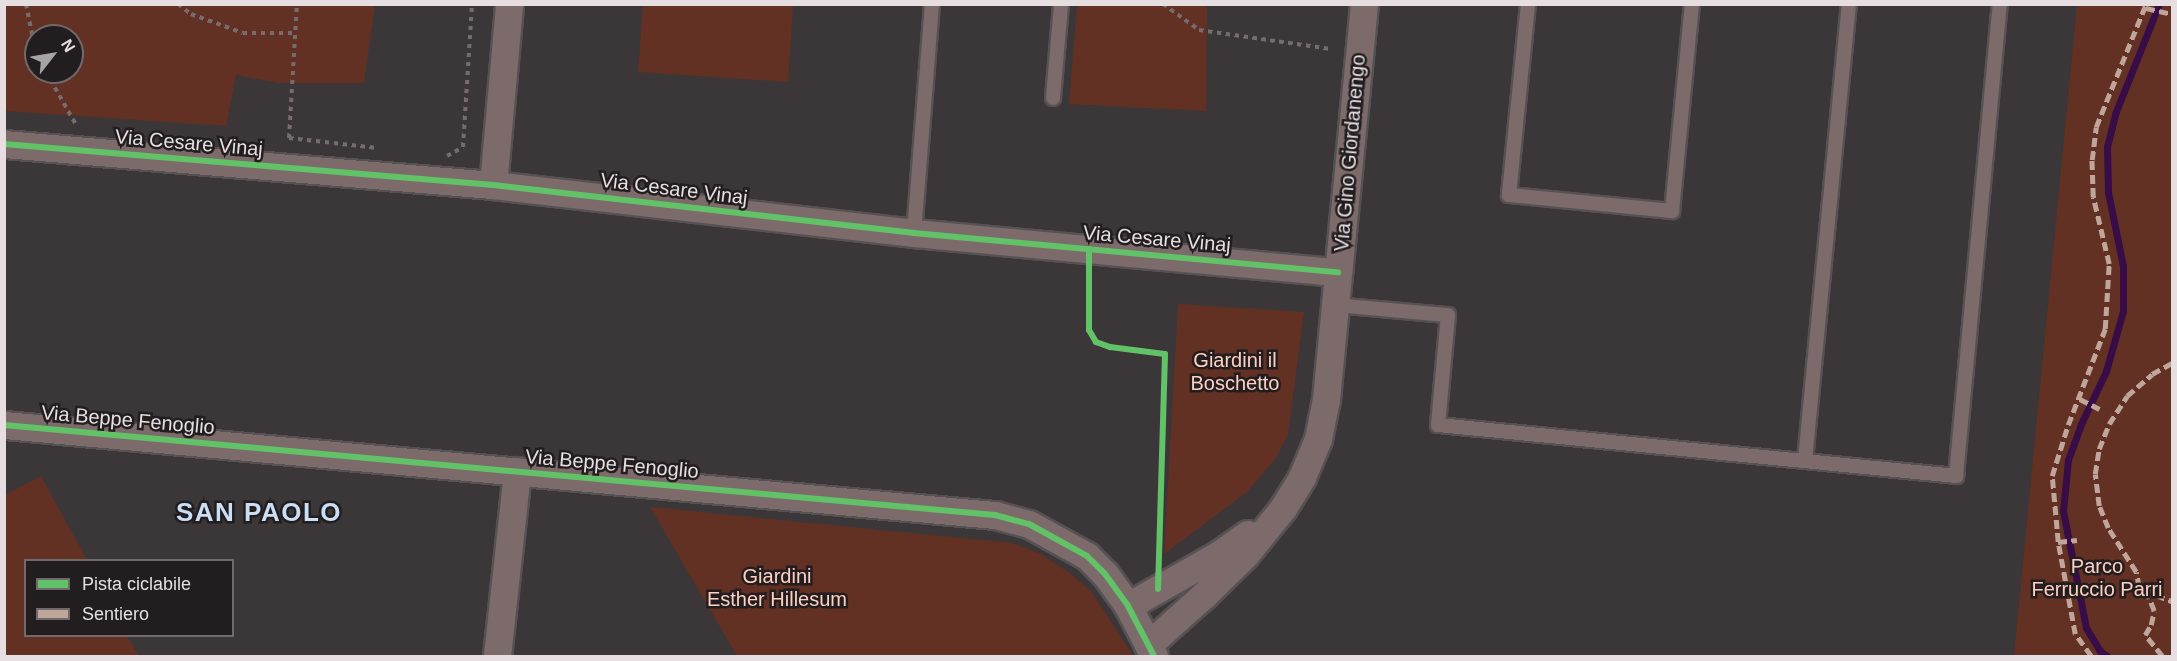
<!DOCTYPE html>
<style>
body{margin:0}
#map{position:relative;width:2177px;height:661px;overflow:hidden;background:#3b3638;font-family:Helvetica,sans-serif}
div>[style]{position:absolute}
.green>*{inset:0;background:#623124}
.stream>*{height:7px;margin:-3.5px;padding:0 3.5px;transform-origin:3.5px;border-radius:3.5px;background:#370c47}
.path>*{height:4px;margin-top:-2px;transform-origin:0;background:repeating-linear-gradient(90deg,#766c6d 0 4.5px,transparent 0 9px)}
.roads{filter:drop-shadow(2px 0 #565253) drop-shadow(-2px 0 #565253) drop-shadow(0 2px #565253) drop-shadow(0 -2px #565253)}
.lane>*{height:14px;margin:-7px;padding:0 7px;transform-origin:7px;border-radius:7px;background:#7d6b6c}
.street>*{height:27px;margin:-13.5px;padding:0 13.5px;transform-origin:13.5px;border-radius:13.5px;background:#7d6b6c}
.quiet>*{height:4.5px;margin-top:-2.25px;transform-origin:0;background:repeating-linear-gradient(90deg,#c0a59a 0 9px,transparent 0 13.5px)}
.cycleway>*{height:6px;margin:-3px;padding:0 3px;transform-origin:3px;border-radius:3px;background:#61c268}
span{translate:-50% -50%;white-space:nowrap;text-align:center;line-height:1.15;-webkit-text-stroke:5px #221d1e;paint-order:stroke}
.street-label{font-size:20px;color:#e6dee1}
.park-label{font-size:20px;color:#fecfc1}
.district-label{font-size:26px;color:#cadef6;font-weight:700;letter-spacing:1.5px}
.frame{position:absolute;inset:0;border:6px solid #e6dee1;pointer-events:none}
.legend{position:absolute;left:24px;top:559px;width:210px;height:78px;box-sizing:border-box;background:#221d1e;border:2px solid #706a6c;margin:0;padding:8px 10px;list-style:none;font-size:18px;color:#e6dee1}
.legend li{display:flex;align-items:center;gap:12px;height:30px}
.legend b{width:30px;border:2px solid #706a6c}
.north{position:absolute;left:24px;top:24px;width:60px;height:60px;box-sizing:border-box;background:#221d1e;border:2px solid #706a6c;border-radius:50%;rotate:59deg;font-size:16px;font-weight:700;line-height:24px;text-align:center;color:#e6dee1}
.north::after{content:'';display:block;margin:auto;width:21px;height:27px;background:#aaa3a6;clip-path:polygon(50% 0,100% 100%,50% 72%,0 100%)}
</style>
<div id="map">
<div class="green">
<div style="clip-path:polygon(evenodd,5px 4px,375px 4px,375px 5px,364px 83px,279px 83px,236px 75px,226px 126px,5px 111px,5px 4px,36px 36px,72px 36px,72px 72px,36px 72px,36px 36px)"></div>
<div style="clip-path:polygon(643px 4px,793px 5px,788px 82px,638px 72px)"></div>
<div style="clip-path:polygon(1077px 5px,1207px 5px,1206px 111px,1069px 104px)"></div>
<div style="clip-path:polygon(2077px 5px,2172px 5px,2172px 656px,2014px 656px)"></div>
<div style="clip-path:polygon(1178px 304px,1304px 312px,1288px 434px,1276px 458px,1247px 492px,1164px 554px)"></div>
<div style="clip-path:polygon(41px 476px,87px 560px,26px 560px,26px 636px,127px 636px,139px 656px,5px 656px,5px 495px)"></div>
<div style="clip-path:polygon(650px 507px,1012px 543px,1041px 554px,1071px 574px,1091px 591px,1132px 654px,1129px 656px,737px 656px)"></div>
</div>
<div class="stream">
<div style="left:2107px;top:656px;width:9px;rotate:-144deg"></div>
<div style="left:2100px;top:651px;width:27px;rotate:-121deg"></div>
<div style="left:2086px;top:628px;width:119px;rotate:-101.1deg"></div>
<div style="left:2063px;top:511px;width:51px;rotate:-84.4deg"></div>
<div style="left:2068px;top:460px;width:38px;rotate:-70deg"></div>
<div style="left:2081px;top:424px;width:59px;rotate:-64.7deg"></div>
<div style="left:2106px;top:371px;width:62px;rotate:-74.2deg"></div>
<div style="left:2123px;top:311px;width:45px;rotate:-90deg"></div>
<div style="left:2123px;top:266px;width:76px;rotate:-101.5deg"></div>
<div style="left:2108px;top:192px;width:45px;rotate:-91.3deg"></div>
<div style="left:2107px;top:147px;width:34px;rotate:-76deg"></div>
<div style="left:2115px;top:114px;width:118px;rotate:-68.2deg"></div>
</div>
<div class="path">
<div style="left:26px;top:4px;width:51px;rotate:78.7deg"></div>
<div style="left:178px;top:4px;width:16px;rotate:38deg"></div>
<div style="left:191px;top:14px;width:55px;rotate:20.1deg"></div>
<div style="left:243px;top:33px;width:51px"></div>
<div style="left:1163px;top:4px;width:44px;rotate:35.8deg"></div>
<div style="left:1199px;top:30px;width:133px;rotate:8.2deg"></div>
<div style="left:46px;top:72px;width:59px;rotate:60.4deg"></div>
<div style="left:289px;top:138px;width:89px;rotate:6.5deg"></div>
<div style="left:289px;top:138px;width:134px;rotate:-86.6deg"></div>
<div style="left:447px;top:156px;width:18px;rotate:-29deg"></div>
<div style="left:463px;top:147px;width:143px;rotate:-86.4deg"></div>
</div>
<div class="roads">
<div class="lane">
<div style="left:1528px;top:4px;width:192px;rotate:95.7deg"></div>
<div style="left:1509px;top:195px;width:164px;rotate:5.6deg"></div>
<div style="left:1672px;top:211px;width:208px;rotate:-84.5deg"></div>
<div style="left:1053px;top:98px;width:94px;rotate:-85.1deg"></div>
<div style="left:914px;top:233px;width:230px;rotate:-85.5deg"></div>
<div style="left:1335px;top:305px;width:113px;rotate:5.1deg"></div>
<div style="left:1448px;top:315px;width:110px;rotate:95.2deg"></div>
<div style="left:1438px;top:425px;width:521px;rotate:5.62deg"></div>
<div style="left:1956px;top:476px;width:474px;rotate:-84.7deg"></div>
<div style="left:1805px;top:460px;width:458px;rotate:-84.5deg"></div>
</div>
<div class="street">
<div style="left:4px;top:144px;width:491px;rotate:4.8deg"></div>
<div style="left:493px;top:185px;width:424px;rotate:6.5deg"></div>
<div style="left:914px;top:233px;width:426px;rotate:5.3deg"></div>
<div style="left:493px;top:185px;width:182px;rotate:-84.9deg"></div>
<div style="left:4px;top:425px;width:995px;rotate:5.19deg"></div>
<div style="left:995px;top:515px;width:35px;rotate:15deg"></div>
<div style="left:1029px;top:524px;width:66px;rotate:28.9deg"></div>
<div style="left:1087px;top:556px;width:25px;rotate:45deg"></div>
<div style="left:1105px;top:574px;width:39px;rotate:54deg"></div>
<div style="left:1128px;top:606px;width:56px;rotate:62.5deg"></div>
<div style="left:1128px;top:606px;width:105px;rotate:-29.7deg"></div>
<div style="left:1219px;top:554px;width:35px;rotate:-35deg"></div>
<div style="left:1148px;top:645px;width:75px;rotate:-41.8deg"></div>
<div style="left:1204px;top:595px;width:57px;rotate:-44.3deg"></div>
<div style="left:1245px;top:555px;width:60px;rotate:-51deg"></div>
<div style="left:1283px;top:508px;width:36px;rotate:-58deg"></div>
<div style="left:1302px;top:477px;width:41px;rotate:-67.2deg"></div>
<div style="left:1318px;top:439px;width:41px;rotate:-78.7deg"></div>
<div style="left:1326px;top:399px;width:397px;rotate:-84.5deg"></div>
<div style="left:497px;top:656px;width:186px;rotate:-83.8deg"></div>
</div>
</div>
<div class="quiet">
<div style="left:2146px;top:8px;width:23px;rotate:13deg"></div>
<div style="left:2080px;top:399px;width:22px;rotate:27deg"></div>
<div style="left:2058px;top:542px;width:19px;rotate:-6deg"></div>
<div style="left:2148px;top:586px;width:12px;rotate:48deg"></div>
<div style="left:2156px;top:595px;width:17px;rotate:21deg"></div>
<div style="left:2091px;top:656px;width:27px;rotate:-126deg"></div>
<div style="left:2075px;top:634px;width:94px;rotate:-100.5deg"></div>
<div style="left:2058px;top:542px;width:66px;rotate:-95.2deg"></div>
<div style="left:2052px;top:476px;width:53px;rotate:-72.6deg"></div>
<div style="left:2068px;top:425px;width:103px;rotate:-68.9deg"></div>
<div style="left:2105px;top:329px;width:65px;rotate:-86.5deg"></div>
<div style="left:2109px;top:264px;width:69px;rotate:-103.4deg"></div>
<div style="left:2093px;top:197px;width:37px;rotate:-92deg"></div>
<div style="left:2092px;top:160px;width:33px;rotate:-83deg"></div>
<div style="left:2096px;top:127px;width:133px;rotate:-67.9deg"></div>
<div style="left:2162px;top:656px;width:27px;rotate:-129deg"></div>
<div style="left:2145px;top:635px;width:12px;rotate:-59deg"></div>
<div style="left:2151px;top:625px;width:14px;rotate:-78deg"></div>
<div style="left:2154px;top:611px;width:14px;rotate:-111deg"></div>
<div style="left:2149px;top:598px;width:15px;rotate:-132deg"></div>
<div style="left:2139px;top:587px;width:15px;rotate:-101deg"></div>
<div style="left:2136px;top:572px;width:52px;rotate:-122.5deg"></div>
<div style="left:2108px;top:528px;width:24px;rotate:-112deg"></div>
<div style="left:2099px;top:506px;width:32px;rotate:-97deg"></div>
<div style="left:2095px;top:474px;width:25px;rotate:-81deg"></div>
<div style="left:2099px;top:449px;width:27px;rotate:-68deg"></div>
<div style="left:2109px;top:424px;width:33px;rotate:-57deg"></div>
<div style="left:2127px;top:396px;width:33px;rotate:-41deg"></div>
<div style="left:2152px;top:374px;width:23px;rotate:-29deg"></div>
</div>
<div class="cycleway">
<div style="left:4px;top:144px;width:491px;rotate:4.8deg"></div>
<div style="left:493px;top:185px;width:424px;rotate:6.5deg"></div>
<div style="left:914px;top:233px;width:426px;rotate:5.3deg"></div>
<div style="left:1089px;top:249px;width:81px;rotate:90deg"></div>
<div style="left:1089px;top:330px;width:14px;rotate:60deg"></div>
<div style="left:1096px;top:342px;width:15px;rotate:20deg"></div>
<div style="left:1110px;top:347px;width:55px;rotate:7.3deg"></div>
<div style="left:1165px;top:354px;width:235px;rotate:91.7deg"></div>
<div style="left:4px;top:425px;width:995px;rotate:5.19deg"></div>
<div style="left:995px;top:515px;width:35px;rotate:15deg"></div>
<div style="left:1029px;top:524px;width:66px;rotate:28.9deg"></div>
<div style="left:1087px;top:556px;width:25px;rotate:45deg"></div>
<div style="left:1105px;top:574px;width:39px;rotate:54deg"></div>
<div style="left:1128px;top:606px;width:56px;rotate:62.5deg"></div>
</div>
<div class="street-label">
<span style="left:189px;top:143px;rotate:5deg">Via Cesare Vinaj</span>
<span style="left:1350px;top:153px;rotate:-85deg">Via Gino Giordanengo</span>
<span style="left:674px;top:189px;rotate:7deg">Via Cesare Vinaj</span>
<span style="left:1157px;top:239px;rotate:5deg">Via Cesare Vinaj</span>
<span style="left:128px;top:420px;rotate:5deg">Via Beppe Fenoglio</span>
<span style="left:612px;top:464px;rotate:5deg">Via Beppe Fenoglio</span>
</div>
<div class="park-label">
<span style="left:1235px;top:372px">Giardini il<br>Boschetto</span>
<span style="left:2097px;top:578px">Parco<br>Ferruccio Parri</span>
<span style="left:777px;top:588px">Giardini<br>Esther Hillesum</span>
</div>
<div class="district-label">
<span style="left:259px;top:513px">SAN PAOLO</span>
</div>
<div class="frame"></div>
<ul class="legend">
<li><b style="height:8px;background:#61c268"></b>Pista ciclabile</li>
<li><b style="height:8px;background:#c0a59a"></b>Sentiero</li>
</ul>
<div class="north">N</div>
</div>
